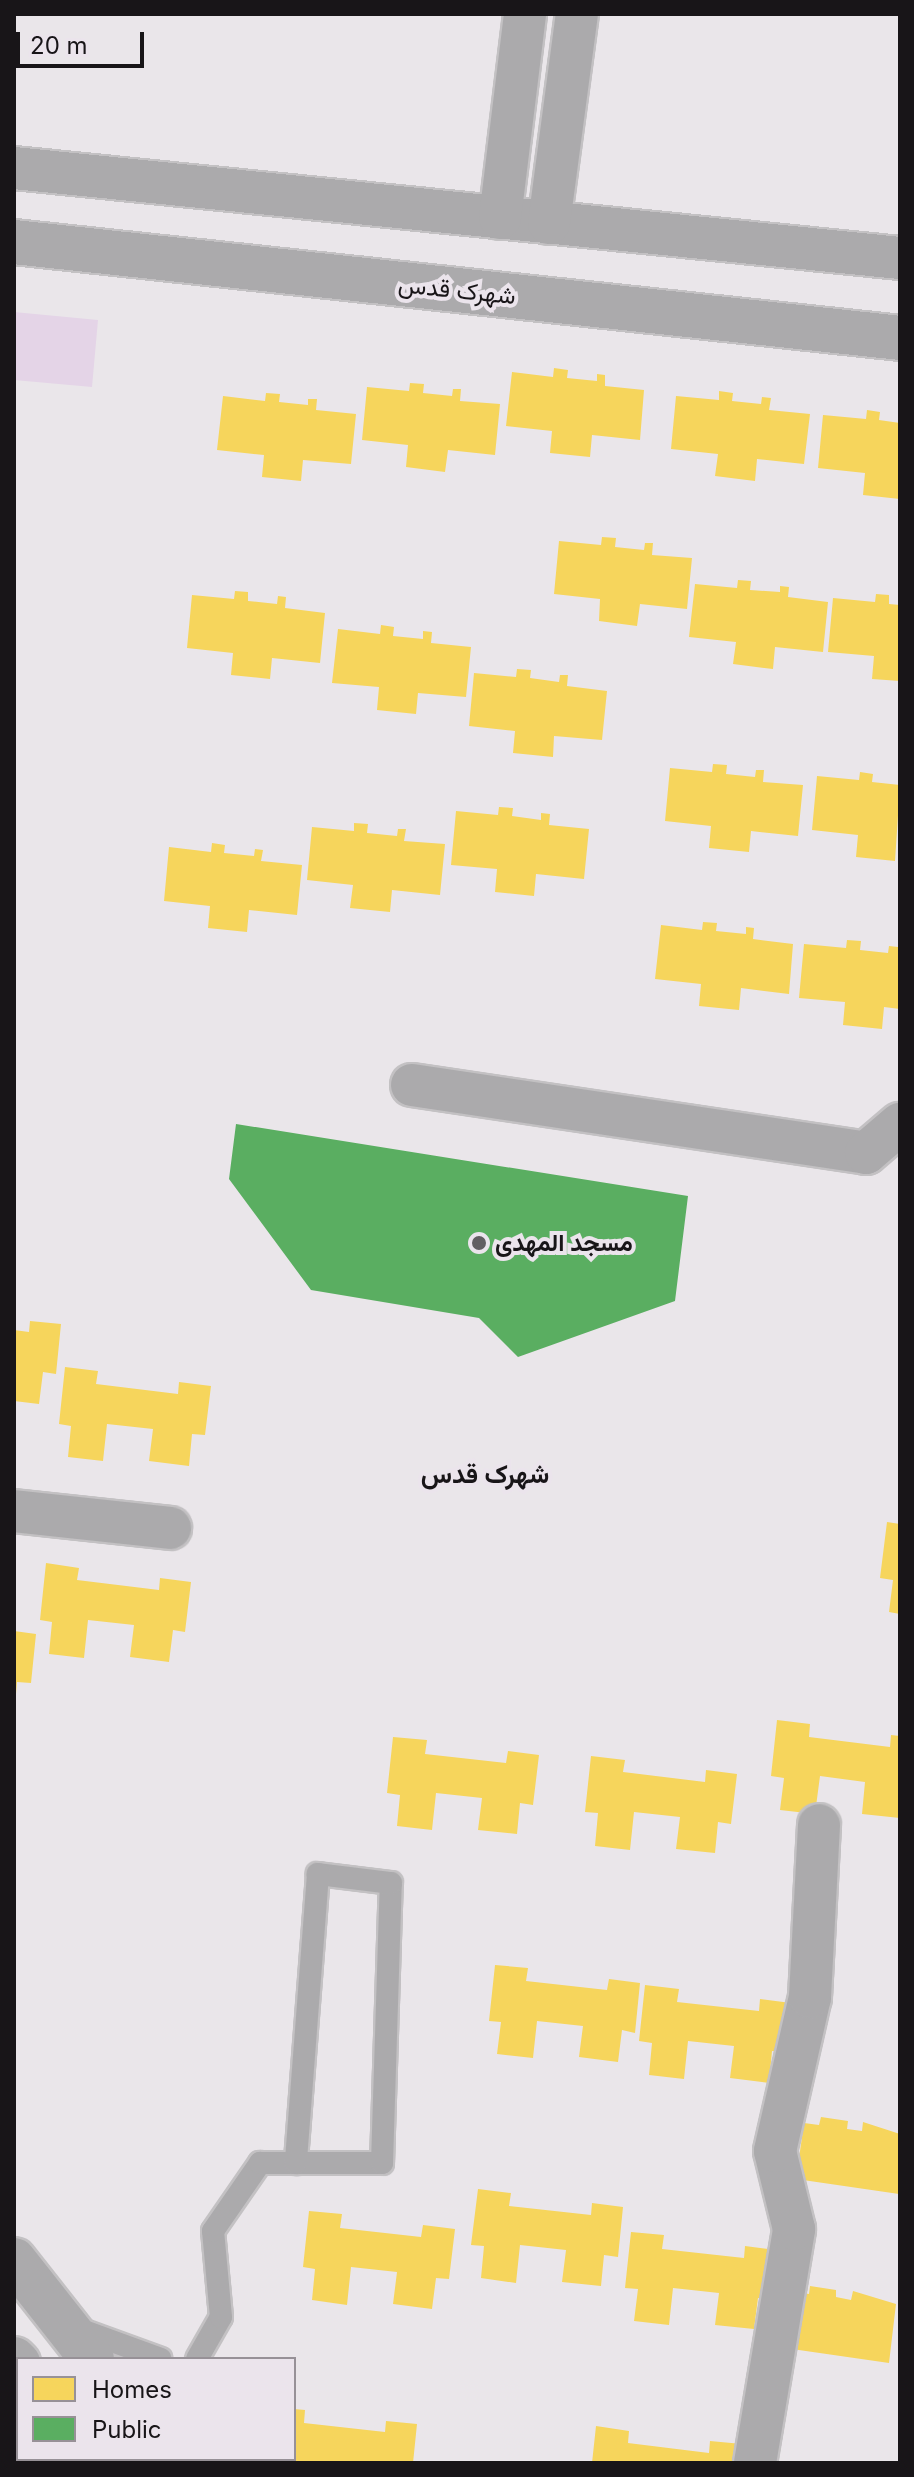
<!DOCTYPE html>
<meta charset="utf-8">
<style>
body{margin:0}
#map{position:relative;width:914px;height:2477px;overflow:hidden;background:#eae6ea;font-family:Inter,Vazirmatn,sans-serif}
div>[style]{position:absolute}
.green>*{inset:0;background:#e4d4e7}
.homes>*{inset:0;background:#f6d55c}
.public>*{inset:0;background:#5aae61}
.roads{filter:drop-shadow(2px 0 #c3c1c3) drop-shadow(-2px 0 #c3c1c3) drop-shadow(0 2px #c3c1c3) drop-shadow(0 -2px #c3c1c3)}
.service>*{height:22px;margin:-11px;padding:0 11px;transform-origin:11px;border-radius:11px;background:#abaaac}
.minor>*{height:42px;margin:-21px;padding:0 21px;transform-origin:21px;border-radius:21px;background:#abaaac}
.tertiary>*{height:44px;margin:-22px;padding:0 22px;transform-origin:22px;border-radius:22px;background:#abaaac}
.dots>*{width:22px;height:22px;translate:-50% -50%;box-sizing:border-box;border:4px solid #ebe4ec;border-radius:50%}
span{translate:-50% -50%;white-space:nowrap;text-align:center;line-height:1.15;-webkit-text-stroke:8px #ebe4ec;paint-order:stroke}
.street-label{font-size:24px;color:#181518}
.poi-label{font-size:24px;color:#181518;font-weight:700}
.left{translate:0 -50%;text-align:left}
.neighbourhood-label{font-size:26px;color:#181518;font-weight:700}
.frame{position:absolute;inset:0;border:16px solid #181518;pointer-events:none}
.legend{position:absolute;left:16px;top:2357px;width:280px;height:104px;box-sizing:border-box;background:#ebe4ec;border:2px solid #979197;margin:0;padding:10px 14px;list-style:none;font-size:24px;color:#181518}
.legend li{display:flex;align-items:center;gap:16px;height:40px}
.legend b{width:40px;border:2px solid #979197}
.scale{position:absolute;left:16px;top:32px;width:128px;height:36px;box-sizing:border-box;border:4px solid #181518;border-top:0;padding-left:10px;font-size:24px;line-height:28px;white-space:nowrap;color:#181518;-webkit-text-stroke:6px #ebe4ec;paint-order:stroke}
</style>
<div id="map">
<div class="green">
<div style="clip-path:polygon(14px 312px,98px 320px,92px 387px,14px 380px)"></div>
<div style="clip-path:polygon(14px 2394px,18px 2459px,106px 2463px,14px 2463px)"></div>
</div>
<div class="homes">
<div style="clip-path:polygon(554px 368px,568px 370px,567px 378px,597px 381px,597px 374px,605px 375px,605px 386px,644px 390px,640px 440px,592px 435px,590px 457px,550px 453px,552px 431px,506px 426px,512px 372px,553px 377px)"></div>
<div style="clip-path:polygon(410px 383px,424px 384px,423px 393px,452px 396px,453px 389px,461px 389px,460px 401px,500px 404px,495px 455px,448px 450px,445px 472px,406px 467px,408px 445px,362px 440px,367px 387px,409px 391px)"></div>
<div style="clip-path:polygon(719px 391px,733px 393px,732px 401px,761px 404px,762px 397px,771px 398px,769px 410px,810px 414px,804px 464px,757px 459px,755px 481px,715px 476px,718px 454px,671px 449px,676px 396px,719px 400px)"></div>
<div style="clip-path:polygon(266px 393px,280px 394px,279px 402px,308px 405px,308px 399px,317px 399px,316px 410px,356px 414px,351px 464px,303px 460px,301px 481px,262px 477px,264px 455px,217px 450px,223px 396px,265px 401px)"></div>
<div style="clip-path:polygon(867px 410px,880px 412px,879px 420px,900px 423px,900px 499px,863px 495px,865px 473px,818px 468px,823px 415px,866px 419px)"></div>
<div style="clip-path:polygon(602px 537px,616px 538px,615px 547px,644px 550px,645px 543px,653px 543px,652px 555px,692px 558px,687px 609px,640px 604px,637px 626px,599px 621px,600px 599px,554px 594px,559px 541px,601px 545px)"></div>
<div style="clip-path:polygon(738px 580px,751px 581px,750px 590px,780px 592px,780px 586px,789px 587px,788px 597px,828px 602px,823px 652px,775px 647px,773px 669px,733px 664px,736px 642px,689px 637px,695px 584px,737px 588px)"></div>
<div style="clip-path:polygon(235px 591px,248px 592px,248px 601px,277px 604px,278px 596px,286px 597px,285px 608px,325px 613px,320px 663px,272px 658px,270px 679px,231px 675px,233px 653px,187px 648px,192px 595px,234px 599px)"></div>
<div style="clip-path:polygon(876px 594px,889px 595px,889px 604px,900px 605px,900px 681px,872px 679px,874px 656px,828px 652px,833px 598px,875px 602px)"></div>
<div style="clip-path:polygon(381px 625px,394px 627px,393px 636px,423px 639px,423px 631px,432px 632px,431px 643px,471px 647px,466px 697px,418px 693px,416px 714px,377px 710px,379px 687px,332px 683px,338px 629px,380px 634px)"></div>
<div style="clip-path:polygon(517px 669px,531px 670px,530px 678px,559px 682px,560px 675px,568px 675px,567px 686px,607px 691px,602px 740px,554px 736px,553px 757px,513px 753px,515px 731px,469px 726px,474px 673px,516px 677px)"></div>
<div style="clip-path:polygon(713px 764px,727px 765px,726px 774px,755px 777px,756px 770px,764px 770px,763px 782px,803px 785px,798px 836px,751px 831px,749px 852px,709px 848px,711px 826px,665px 821px,670px 768px,712px 772px)"></div>
<div style="clip-path:polygon(860px 772px,873px 774px,872px 782px,900px 785px,895px 861px,856px 857px,858px 835px,812px 830px,817px 776px,859px 780px)"></div>
<div style="clip-path:polygon(499px 807px,513px 808px,512px 816px,541px 820px,541px 813px,550px 814px,549px 825px,589px 829px,584px 879px,536px 874px,534px 896px,495px 892px,497px 869px,451px 865px,456px 811px,498px 815px)"></div>
<div style="clip-path:polygon(354px 823px,368px 824px,367px 833px,397px 836px,398px 829px,406px 829px,404px 841px,445px 844px,440px 895px,392px 890px,390px 912px,350px 908px,353px 885px,307px 880px,312px 827px,354px 831px)"></div>
<div style="clip-path:polygon(212px 843px,225px 845px,224px 853px,254px 856px,255px 849px,263px 850px,261px 861px,302px 865px,297px 915px,249px 910px,247px 932px,208px 928px,210px 906px,164px 901px,169px 847px,211px 852px)"></div>
<div style="clip-path:polygon(703px 922px,717px 923px,716px 931px,746px 934px,746px 927px,754px 928px,753px 939px,793px 944px,789px 994px,741px 988px,739px 1010px,699px 1006px,701px 984px,655px 979px,661px 925px,702px 930px)"></div>
<div style="clip-path:polygon(847px 940px,861px 941px,860px 950px,888px 953px,889px 946px,898px 947px,900px 1009px,884px 1007px,882px 1029px,843px 1025px,845px 1002px,799px 998px,804px 944px,846px 948px)"></div>
<div style="clip-path:polygon(30px 1321px,61px 1324px,56px 1374px,43px 1372px,39px 1404px,14px 1401px,14px 1330px,29px 1332px)"></div>
<div style="clip-path:polygon(65px 1367px,98px 1371px,96px 1384px,178px 1394px,179px 1382px,211px 1386px,205px 1435px,192px 1434px,189px 1466px,149px 1461px,153px 1429px,107px 1424px,103px 1461px,68px 1457px,71px 1426px,59px 1424px)"></div>
<div style="clip-path:polygon(887px 1522px,900px 1524px,900px 1614px,889px 1612px,893px 1580px,880px 1578px)"></div>
<div style="clip-path:polygon(46px 1563px,79px 1568px,77px 1580px,159px 1590px,160px 1578px,191px 1582px,185px 1632px,173px 1630px,169px 1662px,130px 1657px,134px 1625px,88px 1620px,84px 1658px,49px 1654px,52px 1622px,40px 1620px)"></div>
<div style="clip-path:polygon(14px 1631px,36px 1634px,31px 1683px,17px 1682px,16px 1694px)"></div>
<div style="clip-path:polygon(777px 1720px,810px 1724px,809px 1737px,890px 1747px,891px 1735px,900px 1736px,900px 1818px,862px 1814px,865px 1782px,820px 1776px,815px 1814px,780px 1810px,784px 1778px,771px 1776px)"></div>
<div style="clip-path:polygon(393px 1737px,427px 1740px,425px 1754px,506px 1763px,508px 1751px,539px 1755px,533px 1805px,520px 1803px,517px 1834px,478px 1830px,482px 1798px,436px 1793px,432px 1830px,397px 1826px,400px 1795px,387px 1793px)"></div>
<div style="clip-path:polygon(591px 1756px,625px 1760px,623px 1772px,705px 1782px,706px 1770px,737px 1774px,731px 1824px,718px 1822px,715px 1853px,676px 1849px,680px 1817px,634px 1812px,630px 1850px,595px 1846px,598px 1813px,585px 1812px)"></div>
<div style="clip-path:polygon(495px 1965px,528px 1968px,526px 1981px,607px 1990px,609px 1979px,640px 1983px,635px 2033px,622px 2030px,618px 2062px,579px 2057px,583px 2026px,537px 2021px,533px 2058px,497px 2054px,501px 2022px,489px 2021px)"></div>
<div style="clip-path:polygon(645px 1985px,679px 1989px,677px 2002px,759px 2011px,760px 1999px,791px 2003px,785px 2053px,772px 2051px,769px 2083px,730px 2078px,734px 2046px,688px 2041px,684px 2079px,649px 2075px,652px 2043px,639px 2041px)"></div>
<div style="clip-path:polygon(821px 2117px,848px 2121px,847px 2129px,862px 2131px,863px 2122px,900px 2134px,899px 2194px,796px 2179px,804px 2123px,819px 2125px)"></div>
<div style="clip-path:polygon(478px 2189px,511px 2193px,509px 2206px,591px 2215px,592px 2203px,623px 2207px,618px 2257px,604px 2255px,601px 2286px,562px 2282px,566px 2250px,520px 2245px,516px 2283px,481px 2278px,484px 2246px,471px 2245px)"></div>
<div style="clip-path:polygon(309px 2211px,342px 2214px,340px 2228px,421px 2237px,423px 2225px,455px 2229px,449px 2279px,436px 2278px,432px 2309px,393px 2304px,397px 2272px,351px 2267px,347px 2305px,312px 2300px,315px 2269px,303px 2267px)"></div>
<div style="clip-path:polygon(631px 2232px,664px 2235px,662px 2249px,744px 2258px,745px 2246px,777px 2250px,771px 2299px,758px 2298px,754px 2329px,715px 2325px,719px 2293px,673px 2288px,669px 2325px,634px 2321px,638px 2289px,625px 2288px)"></div>
<div style="clip-path:polygon(810px 2286px,836px 2290px,836px 2297px,851px 2300px,853px 2291px,896px 2304px,889px 2363px,785px 2348px,793px 2291px,809px 2294px)"></div>
<div style="clip-path:polygon(294px 2409px,305px 2410px,304px 2423px,385px 2432px,386px 2421px,417px 2424px,413px 2463px,266px 2462px,294px 2459px)"></div>
<div style="clip-path:polygon(596px 2426px,629px 2431px,628px 2443px,709px 2453px,710px 2441px,742px 2444px,740px 2463px,592px 2463px)"></div>
</div>
<div class="public">
<div style="clip-path:polygon(236px 1124px,688px 1196px,675px 1301px,518px 1357px,479px 1318px,311px 1290px,229px 1179px)"></div>
</div>
<div class="roads">
<div class="service">
<div style="left:76px;top:2328px;width:90px;rotate:20deg"></div>
<div style="left:197px;top:2359px;width:48px;rotate:-60.3deg"></div>
<div style="left:221px;top:2317px;width:86px;rotate:-95.3deg"></div>
<div style="left:213px;top:2231px;width:83px;rotate:-55.3deg"></div>
<div style="left:260px;top:2163px;width:122px"></div>
<div style="left:382px;top:2163px;width:280px;rotate:-88.2deg"></div>
<div style="left:391px;top:1883px;width:74px;rotate:-173deg"></div>
<div style="left:318px;top:1874px;width:290px;rotate:94.4deg"></div>
</div>
<div class="minor">
<div style="left:14px;top:168px;width:891px;rotate:5.8deg"></div>
<div style="left:500px;top:218px;width:206px;rotate:-83deg"></div>
<div style="left:549px;top:223px;width:211px;rotate:-82.4deg"></div>
<div style="left:412px;top:1085px;width:459px;rotate:8.5deg"></div>
<div style="left:866px;top:1153px;width:45px;rotate:-40.5deg"></div>
<div style="left:14px;top:1511px;width:157px;rotate:6.2deg"></div>
<div style="left:755px;top:2463px;width:237px;rotate:-80.5deg"></div>
<div style="left:794px;top:2229px;width:80px;rotate:-103.7deg"></div>
<div style="left:775px;top:2151px;width:158px;rotate:-77.2deg"></div>
<div style="left:810px;top:1997px;width:172px;rotate:-87deg"></div>
</div>
<div class="tertiary">
<div style="left:14px;top:242px;width:891px;rotate:6.18deg"></div>
<div style="left:14px;top:2260px;width:126px;rotate:51.8deg"></div>
<div style="left:14px;top:2359px;width:6px;rotate:45deg"></div>
<div style="left:185px;top:2459px;width:6px;rotate:45deg"></div>
</div>
</div>
<div class="dots">
<div style="left:479px;top:1243px;background:#625e62"></div>
</div>
<div class="street-label">
<span style="left:457px;top:290px;rotate:6deg">شهرک قدس</span>
</div>
<div class="poi-label">
<span class="left" style="left:495px;top:1243px">مسجد المهدی</span>
</div>
<div class="neighbourhood-label">
<span style="left:485px;top:1474px">شهرک قدس</span>
</div>
<div class="frame"></div>
<ul class="legend">
<li><b style="height:22px;background:#f6d55c"></b>Homes</li>
<li><b style="height:22px;background:#5aae61"></b>Public</li>
</ul>
<div class="scale">20 m</div>
</div>
